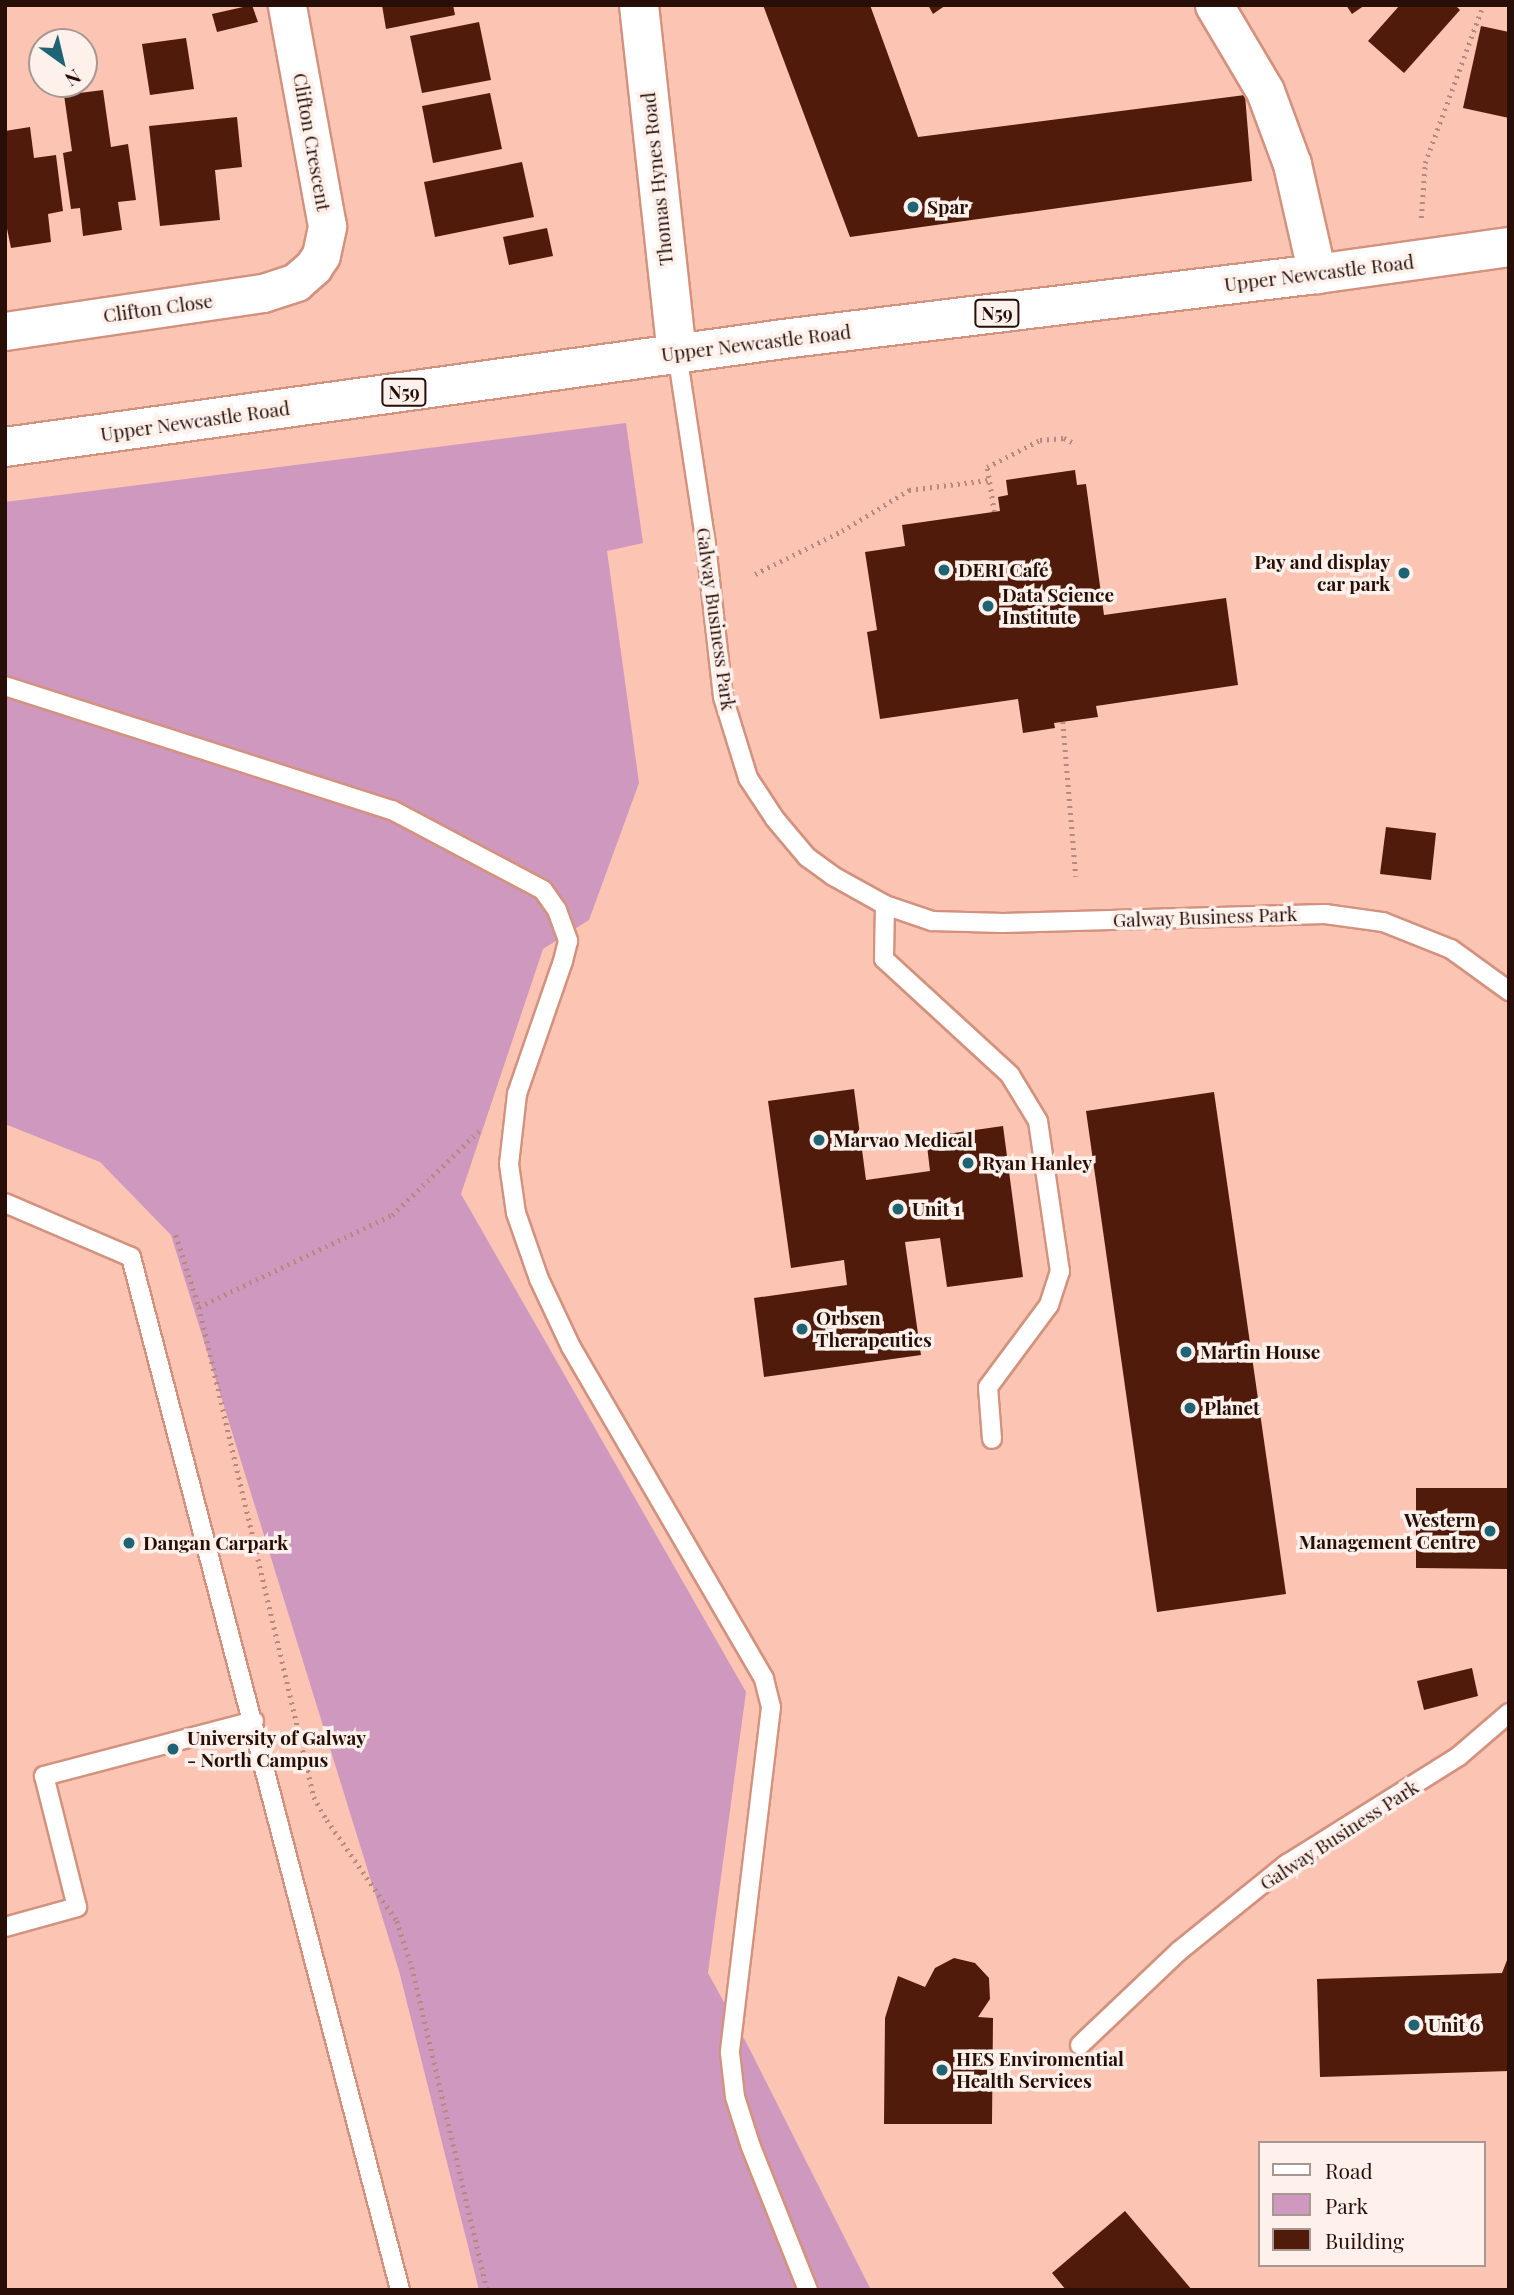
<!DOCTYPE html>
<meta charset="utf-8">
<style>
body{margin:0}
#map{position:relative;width:1514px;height:2295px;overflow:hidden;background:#fbc4b3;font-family:"Playfair Display",serif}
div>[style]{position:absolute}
.green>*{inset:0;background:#cf98bf}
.building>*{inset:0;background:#511b0b}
.path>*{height:4.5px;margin-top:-2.25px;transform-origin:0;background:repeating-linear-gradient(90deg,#b6897b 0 2px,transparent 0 7px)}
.roads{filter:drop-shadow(2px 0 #d3927e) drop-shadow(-2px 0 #d3927e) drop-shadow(0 2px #d3927e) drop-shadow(0 -2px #d3927e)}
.lane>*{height:18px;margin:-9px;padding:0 9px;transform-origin:9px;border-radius:9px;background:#fff}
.street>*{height:37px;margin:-18.5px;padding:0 18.5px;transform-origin:18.5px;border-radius:18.5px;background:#fff}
.primary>*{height:38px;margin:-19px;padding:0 19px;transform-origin:19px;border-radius:19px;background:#fff}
.dots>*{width:19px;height:19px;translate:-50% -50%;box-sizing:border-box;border:4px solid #fef0eb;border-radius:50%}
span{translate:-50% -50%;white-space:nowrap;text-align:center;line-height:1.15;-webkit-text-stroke:7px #fef0eb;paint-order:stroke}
.shield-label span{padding:2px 5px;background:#fef0eb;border:2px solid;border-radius:5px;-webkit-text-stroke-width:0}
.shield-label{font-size:18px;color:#270f08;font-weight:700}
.street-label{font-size:19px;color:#270f08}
.poi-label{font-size:19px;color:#270f08;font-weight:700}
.left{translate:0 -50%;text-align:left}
.right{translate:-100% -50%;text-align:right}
.frame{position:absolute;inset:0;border:7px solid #270f08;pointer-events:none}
.legend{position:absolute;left:1258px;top:2141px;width:228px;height:126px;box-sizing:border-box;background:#fef0eb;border:2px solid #a89690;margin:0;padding:9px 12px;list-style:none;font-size:21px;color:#270f08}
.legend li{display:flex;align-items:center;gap:14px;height:35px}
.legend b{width:35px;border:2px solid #a89690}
.north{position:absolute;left:28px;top:28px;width:70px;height:70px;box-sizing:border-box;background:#fef0eb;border:2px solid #a89690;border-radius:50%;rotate:146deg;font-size:19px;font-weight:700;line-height:28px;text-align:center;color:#270f08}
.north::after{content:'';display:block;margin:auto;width:24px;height:32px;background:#1e6474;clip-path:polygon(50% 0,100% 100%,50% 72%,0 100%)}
</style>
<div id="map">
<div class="green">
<div style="clip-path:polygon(626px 423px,643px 543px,607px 551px,639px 783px,589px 920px,543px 949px,461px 1194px,746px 1692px,708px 1973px,748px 2046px,871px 2290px,479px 2290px,399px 1971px,171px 1235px,100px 1162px,5px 1124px,5px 502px)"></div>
</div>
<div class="building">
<div style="clip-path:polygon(252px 5px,258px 22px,217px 32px,212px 14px)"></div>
<div style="clip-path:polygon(382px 5px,453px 5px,455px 15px,386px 29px)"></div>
<div style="clip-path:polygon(763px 5px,870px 5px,918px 137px,1245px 95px,1252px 181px,850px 237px)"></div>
<div style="clip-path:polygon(928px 5px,946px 5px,933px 14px)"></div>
<div style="clip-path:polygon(1346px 5px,1365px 5px,1352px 14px)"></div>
<div style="clip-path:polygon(1400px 5px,1455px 5px,1460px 10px,1404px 73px,1368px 41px)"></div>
<div style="clip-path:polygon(479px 22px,491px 80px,422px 93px,410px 36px)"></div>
<div style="clip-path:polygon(1481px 26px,1509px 32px,1509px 118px,1463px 108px)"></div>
<div style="clip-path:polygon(186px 38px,194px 89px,150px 95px,142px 44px)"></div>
<div style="clip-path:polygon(103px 90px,111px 147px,128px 144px,136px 200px,118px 202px,122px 230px,83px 236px,80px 208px,71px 209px,63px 153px,72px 151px,64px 95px)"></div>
<div style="clip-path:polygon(490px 93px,502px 149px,433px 163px,422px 106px)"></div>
<div style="clip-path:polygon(237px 117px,242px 167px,215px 170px,220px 220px,160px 226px,149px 126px)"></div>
<div style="clip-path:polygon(30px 127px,34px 158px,56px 155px,63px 211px,48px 214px,51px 242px,11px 248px,5px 219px,5px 131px)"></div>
<div style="clip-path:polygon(522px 162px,534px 217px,435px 237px,424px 182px)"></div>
<div style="clip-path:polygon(547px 228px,553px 256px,509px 265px,503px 237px)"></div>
<div style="clip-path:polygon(1075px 470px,1077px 485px,1086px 484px,1104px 615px,1226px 598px,1238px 685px,1096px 706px,1098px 717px,1054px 723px,1055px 728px,1023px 733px,1018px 699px,880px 719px,867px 632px,877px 630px,865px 552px,905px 546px,902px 525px,1000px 511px,998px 497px,1008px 495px,1006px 480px)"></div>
<div style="clip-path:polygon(1386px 827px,1436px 833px,1431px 880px,1380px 874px)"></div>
<div style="clip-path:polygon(854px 1089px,866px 1180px,930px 1171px,926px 1137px,1003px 1126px,1023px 1277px,947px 1287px,940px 1238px,905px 1242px,921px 1355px,764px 1377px,754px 1298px,847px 1285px,844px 1260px,791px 1268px,768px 1101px)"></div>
<div style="clip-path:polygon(1214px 1092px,1286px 1594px,1157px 1612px,1086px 1111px)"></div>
<div style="clip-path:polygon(1416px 1488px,1509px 1488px,1509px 1569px,1416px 1568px)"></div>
<div style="clip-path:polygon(1472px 1668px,1478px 1696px,1424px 1710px,1417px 1681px)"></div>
<div style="clip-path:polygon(1509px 1955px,1509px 2071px,1320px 2077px,1317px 1979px,1502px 1973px)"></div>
<div style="clip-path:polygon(954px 1958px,975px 1963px,989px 1978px,990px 1999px,978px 2017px,993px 2018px,992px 2124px,884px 2124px,885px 2018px,898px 1976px,925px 1987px,935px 1968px)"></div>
<div style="clip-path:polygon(1125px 2211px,1192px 2290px,1066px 2290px,1052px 2273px)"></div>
</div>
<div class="path">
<div style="left:1421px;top:218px;width:55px;rotate:-85.8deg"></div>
<div style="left:1425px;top:163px;width:168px;rotate:-69.8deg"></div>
<div style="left:994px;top:512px;width:46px;rotate:-98.8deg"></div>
<div style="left:987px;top:467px;width:59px;rotate:-27deg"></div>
<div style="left:1040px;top:440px;width:24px;rotate:-5deg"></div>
<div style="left:1064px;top:438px;width:9px;rotate:27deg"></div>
<div style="left:755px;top:574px;width:97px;rotate:-26.3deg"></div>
<div style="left:842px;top:531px;width:79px;rotate:-31.5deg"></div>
<div style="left:909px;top:490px;width:80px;rotate:-7.2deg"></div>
<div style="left:1063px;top:722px;width:155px;rotate:85.2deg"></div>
<div style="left:176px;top:1235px;width:76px;rotate:72.3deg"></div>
<div style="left:199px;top:1307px;width:503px;rotate:76.79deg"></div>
<div style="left:314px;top:1797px;width:26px;rotate:61deg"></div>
<div style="left:327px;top:1820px;width:123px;rotate:55.3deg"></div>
<div style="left:397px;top:1921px;width:48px;rotate:71.9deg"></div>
<div style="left:412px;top:1967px;width:332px;rotate:76.9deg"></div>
<div style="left:199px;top:1307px;width:214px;rotate:-25.5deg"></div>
<div style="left:392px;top:1215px;width:121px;rotate:-44deg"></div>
</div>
<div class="roads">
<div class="lane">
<div style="left:677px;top:353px;width:194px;rotate:81.4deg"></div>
<div style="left:706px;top:545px;width:153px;rotate:83.6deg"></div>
<div style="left:723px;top:697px;width:85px;rotate:72.8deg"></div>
<div style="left:748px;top:778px;width:49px;rotate:56.6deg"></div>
<div style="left:775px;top:819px;width:50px;rotate:49.9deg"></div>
<div style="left:807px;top:857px;width:32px;rotate:36deg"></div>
<div style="left:833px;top:876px;width:60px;rotate:29.1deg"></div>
<div style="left:885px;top:905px;width:50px;rotate:18.8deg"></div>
<div style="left:932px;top:921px;width:71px;rotate:1.6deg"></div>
<div style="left:1003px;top:923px;width:322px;rotate:-1.6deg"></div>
<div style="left:1325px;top:914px;width:59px;rotate:7.9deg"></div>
<div style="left:1383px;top:922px;width:73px;rotate:21.7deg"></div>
<div style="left:1451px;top:949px;width:72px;rotate:35.9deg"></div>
<div style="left:5px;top:686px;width:406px;rotate:17.8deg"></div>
<div style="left:392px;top:810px;width:171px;rotate:27.9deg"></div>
<div style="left:543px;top:890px;width:24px;rotate:55deg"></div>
<div style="left:557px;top:910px;width:33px;rotate:70deg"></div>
<div style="left:568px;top:941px;width:21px;rotate:104deg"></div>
<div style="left:563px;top:961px;width:141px;rotate:109.1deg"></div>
<div style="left:517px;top:1094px;width:70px;rotate:96.5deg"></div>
<div style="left:509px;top:1164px;width:49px;rotate:81.9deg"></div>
<div style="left:516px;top:1213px;width:70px;rotate:70.8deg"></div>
<div style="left:539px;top:1279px;width:75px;rotate:64.8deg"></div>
<div style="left:571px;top:1347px;width:384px;rotate:59.8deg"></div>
<div style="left:764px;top:1679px;width:29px;rotate:76deg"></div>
<div style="left:771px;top:1707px;width:348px;rotate:96.8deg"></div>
<div style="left:730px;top:2053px;width:44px;rotate:83.5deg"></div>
<div style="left:735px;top:2097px;width:52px;rotate:72.3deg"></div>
<div style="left:751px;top:2147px;width:154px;rotate:68.3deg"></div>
<div style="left:885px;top:905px;width:54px;rotate:91.1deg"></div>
<div style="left:884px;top:959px;width:171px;rotate:42.6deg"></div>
<div style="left:1010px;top:1075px;width:54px;rotate:58.7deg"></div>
<div style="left:1038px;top:1121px;width:152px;rotate:81.7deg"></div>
<div style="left:1060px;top:1271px;width:36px;rotate:108deg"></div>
<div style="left:1049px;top:1305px;width:102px;rotate:126.6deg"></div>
<div style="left:988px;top:1387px;width:52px;rotate:85.6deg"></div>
<div style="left:5px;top:1203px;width:137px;rotate:23.2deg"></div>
<div style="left:131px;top:1257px;width:1067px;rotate:75.4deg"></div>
<div style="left:5px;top:1927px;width:75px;rotate:-15.5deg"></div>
<div style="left:77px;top:1907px;width:135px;rotate:-104.1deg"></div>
<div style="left:44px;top:1776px;width:217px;rotate:-14.7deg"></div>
<div style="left:1080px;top:2045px;width:137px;rotate:-43.5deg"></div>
<div style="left:1179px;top:1951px;width:139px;rotate:-38.9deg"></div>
<div style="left:1287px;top:1864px;width:203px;rotate:-32.1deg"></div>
<div style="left:1459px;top:1756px;width:66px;rotate:-40.7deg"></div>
</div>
<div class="street">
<div style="left:1214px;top:5px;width:100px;rotate:59.3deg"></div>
<div style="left:1265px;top:91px;width:78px;rotate:69.7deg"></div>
<div style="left:1292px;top:164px;width:113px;rotate:77.2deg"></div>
<div style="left:5px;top:331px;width:261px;rotate:-8.4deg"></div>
<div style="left:263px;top:293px;width:35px;rotate:-18deg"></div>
<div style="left:296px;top:282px;width:23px;rotate:-41deg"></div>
<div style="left:313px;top:267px;width:14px;rotate:-56deg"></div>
<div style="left:321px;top:255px;width:30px;rotate:-78deg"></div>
<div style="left:327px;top:226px;width:225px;rotate:-100.3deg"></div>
</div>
<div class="primary">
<div style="left:639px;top:5px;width:350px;rotate:83.8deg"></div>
<div style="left:5px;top:447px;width:794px;rotate:-7.9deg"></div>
<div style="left:791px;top:338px;width:530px;rotate:-6.94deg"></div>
<div style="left:1317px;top:274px;width:194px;rotate:-8deg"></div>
</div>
</div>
<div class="dots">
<div style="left:913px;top:207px;background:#1e6474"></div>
<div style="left:944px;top:570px;background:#1e6474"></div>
<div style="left:1404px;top:573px;background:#1e6474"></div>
<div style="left:988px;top:606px;background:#1e6474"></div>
<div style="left:819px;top:1140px;background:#1e6474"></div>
<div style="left:968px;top:1163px;background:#1e6474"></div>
<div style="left:898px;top:1209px;background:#1e6474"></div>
<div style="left:802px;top:1329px;background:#1e6474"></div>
<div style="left:1186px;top:1352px;background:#1e6474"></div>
<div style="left:1190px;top:1408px;background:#1e6474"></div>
<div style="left:1490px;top:1531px;background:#1e6474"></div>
<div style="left:129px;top:1543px;background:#1e6474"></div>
<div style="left:173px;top:1749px;background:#1e6474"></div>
<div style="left:1414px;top:2025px;background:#1e6474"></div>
<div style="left:942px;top:2070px;background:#1e6474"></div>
</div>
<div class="shield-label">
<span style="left:997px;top:313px">N59</span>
<span style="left:404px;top:392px">N59</span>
</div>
<div class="street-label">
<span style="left:312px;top:142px;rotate:80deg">Clifton Crescent</span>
<span style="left:657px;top:179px;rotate:-96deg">Thomas Hynes Road</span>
<span style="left:1319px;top:273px;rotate:-7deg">Upper Newcastle Road</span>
<span style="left:158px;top:308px;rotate:-8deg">Clifton Close</span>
<span style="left:756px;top:343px;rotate:-7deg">Upper Newcastle Road</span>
<span style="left:195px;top:421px;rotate:-8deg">Upper Newcastle Road</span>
<span style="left:716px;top:619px;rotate:82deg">Galway Business Park</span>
<span style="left:1205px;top:917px;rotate:-2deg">Galway Business Park</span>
<span style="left:1339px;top:1835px;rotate:-33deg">Galway Business Park</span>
</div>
<div class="poi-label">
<span class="left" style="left:927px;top:207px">Spar</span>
<span class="right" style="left:1390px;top:573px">Pay and display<br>car park</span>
<span class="left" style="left:958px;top:570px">DERI Café</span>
<span class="left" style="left:1002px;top:606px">Data Science<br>Institute</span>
<span class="left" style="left:833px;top:1140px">Marvao Medical</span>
<span class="left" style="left:982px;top:1163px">Ryan Hanley</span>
<span class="left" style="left:912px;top:1209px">Unit 1</span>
<span class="left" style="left:816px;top:1329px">Orbsen<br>Therapeutics</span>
<span class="left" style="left:1200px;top:1352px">Martin House</span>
<span class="left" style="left:1204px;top:1408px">Planet</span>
<span class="right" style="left:1476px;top:1531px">Western<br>Management Centre</span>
<span class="left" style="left:143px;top:1543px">Dangan Carpark</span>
<span class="left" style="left:187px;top:1749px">University of Galway<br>- North Campus</span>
<span class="left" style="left:1428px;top:2025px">Unit 6</span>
<span class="left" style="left:956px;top:2070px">HES Enviromential<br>Health Services</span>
</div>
<div class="frame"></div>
<ul class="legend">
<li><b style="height:9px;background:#fff"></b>Road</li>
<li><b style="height:19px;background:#cf98bf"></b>Park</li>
<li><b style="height:19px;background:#511b0b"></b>Building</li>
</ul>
<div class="north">N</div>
</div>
